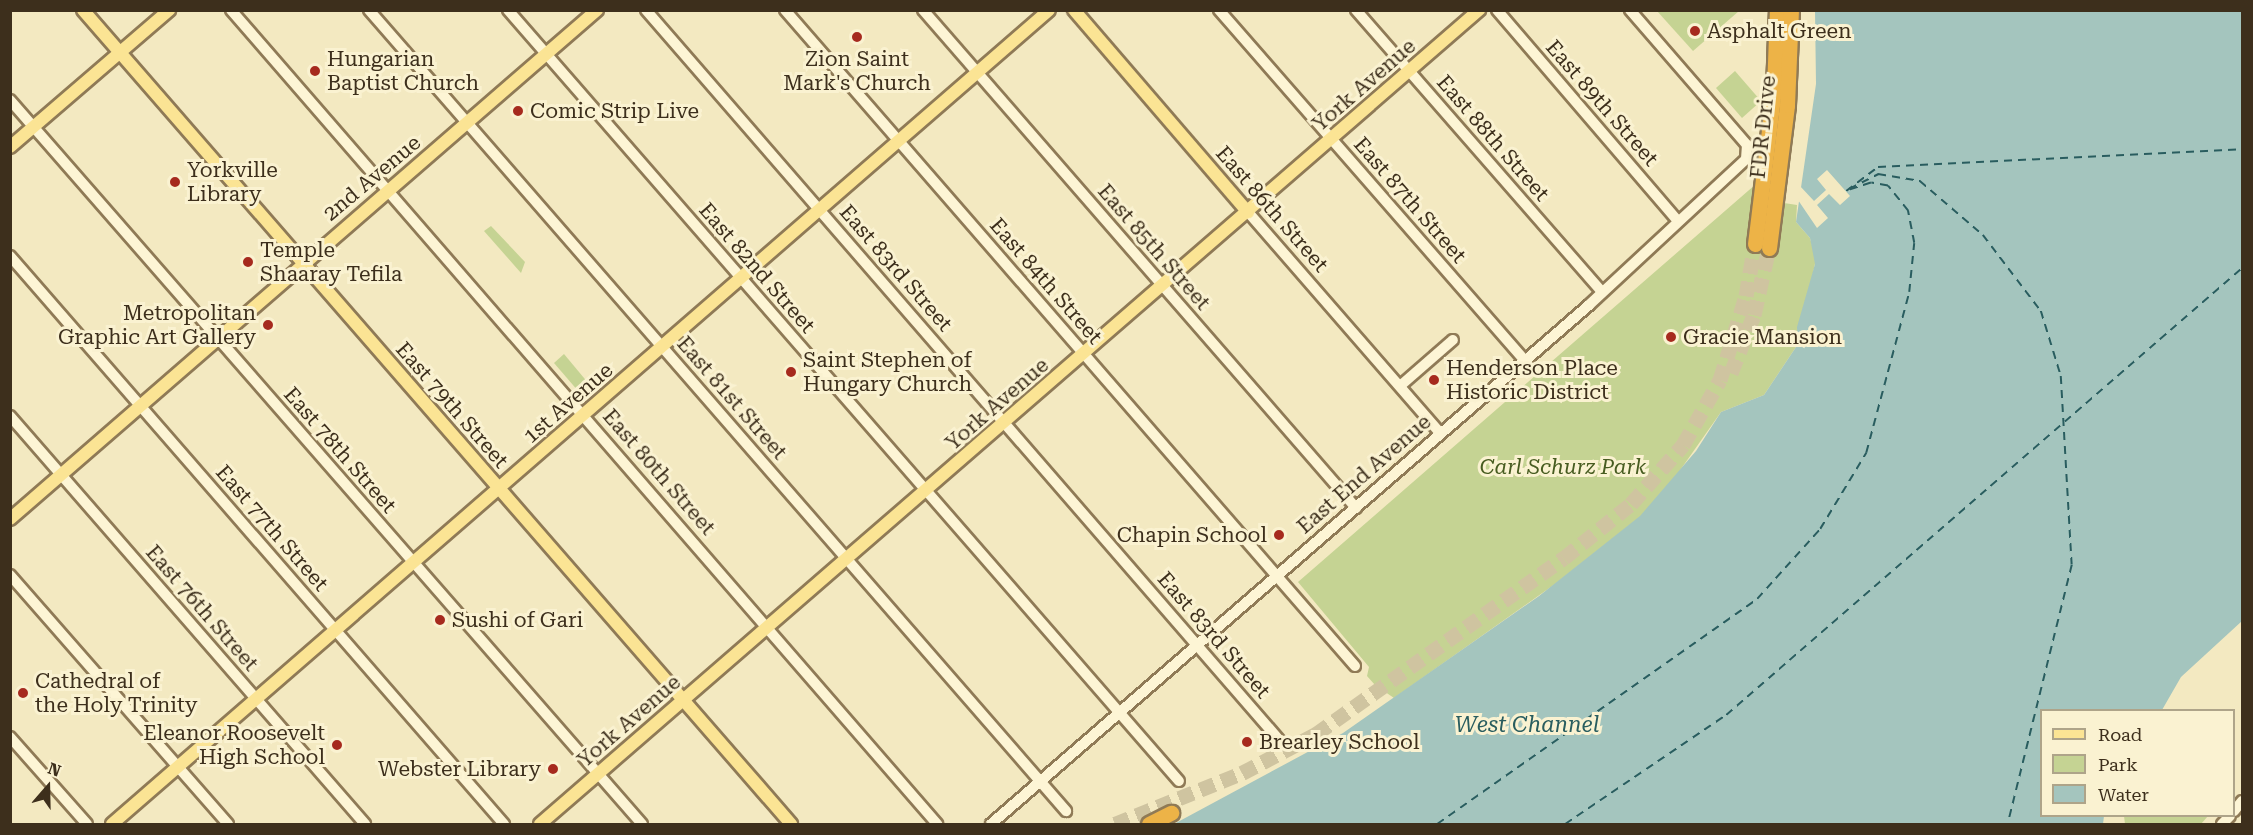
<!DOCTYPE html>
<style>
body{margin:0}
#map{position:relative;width:2253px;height:835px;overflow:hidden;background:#f3e9c1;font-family:"Roboto Serif",serif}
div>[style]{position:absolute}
.green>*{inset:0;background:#c5d393}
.water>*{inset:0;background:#a4c5be}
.pier>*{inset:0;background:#f3e9c1}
.ferry>*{height:1.5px;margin-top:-0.75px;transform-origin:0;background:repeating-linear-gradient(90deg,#295d5f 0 8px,transparent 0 14px)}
.highway-tunnel>*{height:15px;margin-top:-7.5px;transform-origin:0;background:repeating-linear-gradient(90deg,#cfc4a0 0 15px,transparent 0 23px)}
.roads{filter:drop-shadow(2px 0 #8f7a56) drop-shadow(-2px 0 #8f7a56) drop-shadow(0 2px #8f7a56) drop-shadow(0 -2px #8f7a56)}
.minor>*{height:10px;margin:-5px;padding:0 5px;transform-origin:5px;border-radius:5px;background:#fdf5d5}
.major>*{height:12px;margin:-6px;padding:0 6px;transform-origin:6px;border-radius:6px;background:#fbe494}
.highway>*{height:15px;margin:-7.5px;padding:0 7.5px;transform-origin:7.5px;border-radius:7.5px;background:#edb347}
.dots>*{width:16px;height:16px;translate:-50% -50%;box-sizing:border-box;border:3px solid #faf2d1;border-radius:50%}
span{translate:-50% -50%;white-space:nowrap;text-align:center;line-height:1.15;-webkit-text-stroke:6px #faf2d1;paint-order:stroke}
.poi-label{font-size:21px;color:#3d2f1c}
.left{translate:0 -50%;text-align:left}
.right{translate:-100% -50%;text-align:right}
.street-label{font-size:21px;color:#3d2f1c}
.park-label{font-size:21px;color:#475c20;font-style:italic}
.water-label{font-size:22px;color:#295d5f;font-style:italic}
.frame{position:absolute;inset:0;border:12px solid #3d2f1c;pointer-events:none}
.legend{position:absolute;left:2040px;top:709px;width:195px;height:108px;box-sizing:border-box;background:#faf2d1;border:2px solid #aea489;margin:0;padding:8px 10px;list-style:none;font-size:18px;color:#3d2f1c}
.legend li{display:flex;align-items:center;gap:12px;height:30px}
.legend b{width:30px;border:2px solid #aea489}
.north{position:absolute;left:18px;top:757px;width:60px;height:60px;-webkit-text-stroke:4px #faf2d1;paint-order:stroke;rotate:20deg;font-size:16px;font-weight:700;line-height:24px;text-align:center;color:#3d2f1c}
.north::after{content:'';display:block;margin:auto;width:21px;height:27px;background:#3d2f1c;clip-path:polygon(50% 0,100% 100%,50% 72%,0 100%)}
</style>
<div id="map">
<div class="green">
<div style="clip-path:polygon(1657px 11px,1739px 11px,1693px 51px)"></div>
<div style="clip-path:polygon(1735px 71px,1761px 101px,1742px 118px,1716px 88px)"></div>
<div style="clip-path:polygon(1756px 184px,1748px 244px,1777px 249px,1784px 203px,1797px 205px,1796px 222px,1810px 238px,1816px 259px,1798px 344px,1764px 395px,1721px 412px,1676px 476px,1641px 516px,1555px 584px,1394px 698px,1375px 685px,1367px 676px,1369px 667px,1298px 582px)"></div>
<div style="clip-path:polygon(491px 226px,525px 262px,521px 273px,484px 231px)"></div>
<div style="clip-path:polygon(564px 354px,589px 384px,579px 392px,554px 363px)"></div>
<div style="clip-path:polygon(2124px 816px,2208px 816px,2201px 824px,2125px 824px)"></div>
</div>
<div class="water">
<div style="clip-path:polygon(1815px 11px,2242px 11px,2242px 621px,2181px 677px,2162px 710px,2042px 710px,2042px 816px,2104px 816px,2103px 824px,1174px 824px,1343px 733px,1539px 596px,1640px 516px,1696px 451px,1721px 412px,1764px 395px,1798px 344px,1797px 327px,1815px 264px,1810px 238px,1796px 222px,1816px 84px)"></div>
</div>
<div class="pier">
<div style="clip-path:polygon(1827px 170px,1850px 196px,1840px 205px,1829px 194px,1817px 205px,1828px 218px,1817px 228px,1798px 200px,1800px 186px,1814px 201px,1826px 190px,1817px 179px)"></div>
</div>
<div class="ferry">
<div style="left:1849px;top:189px;width:33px;rotate:-27deg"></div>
<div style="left:1878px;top:174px;width:43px;rotate:9.5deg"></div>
<div style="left:1920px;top:181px;width:83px;rotate:40.6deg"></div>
<div style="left:1983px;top:235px;width:96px;rotate:52.7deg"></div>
<div style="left:2041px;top:311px;width:68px;rotate:72.9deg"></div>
<div style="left:2061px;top:376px;width:189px;rotate:86.7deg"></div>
<div style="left:2072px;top:565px;width:267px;rotate:103.9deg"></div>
<div style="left:1846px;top:191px;width:40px;rotate:-37deg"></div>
<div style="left:1878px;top:167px;width:364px;rotate:-2.8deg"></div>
<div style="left:1437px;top:824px;width:391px;rotate:-35.1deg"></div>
<div style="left:1757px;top:599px;width:94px;rotate:-48deg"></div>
<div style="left:1820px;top:529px;width:89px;rotate:-58.8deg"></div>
<div style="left:1866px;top:453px;width:167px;rotate:-75deg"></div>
<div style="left:1909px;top:292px;width:49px;rotate:-84.2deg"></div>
<div style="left:1914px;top:243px;width:33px;rotate:-101deg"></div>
<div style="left:1908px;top:211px;width:32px;rotate:-129deg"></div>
<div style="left:1888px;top:186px;width:17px;rotate:-170deg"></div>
<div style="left:1871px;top:183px;width:26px;rotate:162deg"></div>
<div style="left:1565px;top:824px;width:194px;rotate:-34.1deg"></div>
<div style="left:1726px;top:715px;width:683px;rotate:-40.9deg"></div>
</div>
<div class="highway-tunnel">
<div style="left:1731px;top:373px;width:62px;rotate:-68.4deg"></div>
<div style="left:1754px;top:315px;width:69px;rotate:-77.4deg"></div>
<div style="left:1115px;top:824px;width:137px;rotate:-21.9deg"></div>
<div style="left:1242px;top:773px;width:84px;rotate:-27.8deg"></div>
<div style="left:1316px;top:734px;width:304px;rotate:-35.4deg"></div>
<div style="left:1564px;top:558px;width:86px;rotate:-38.9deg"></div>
<div style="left:1631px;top:504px;width:79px;rotate:-48.6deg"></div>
<div style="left:1683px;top:445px;width:75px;rotate:-60.4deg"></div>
<div style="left:1720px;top:380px;width:88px;rotate:-72.8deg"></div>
<div style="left:1746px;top:296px;width:53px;rotate:-80.2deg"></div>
</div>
<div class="roads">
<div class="minor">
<div style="left:231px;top:10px;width:1078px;rotate:49.06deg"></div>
<div style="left:369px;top:10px;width:1062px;rotate:48.97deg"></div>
<div style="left:508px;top:10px;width:1022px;rotate:48.97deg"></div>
<div style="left:646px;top:10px;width:969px;rotate:49.06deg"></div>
<div style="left:785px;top:10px;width:869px;rotate:49.01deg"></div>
<div style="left:923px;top:10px;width:660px;rotate:48.99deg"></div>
<div style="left:1219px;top:10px;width:464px;rotate:48.9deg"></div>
<div style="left:1356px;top:10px;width:374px;rotate:48.9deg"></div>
<div style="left:1497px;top:10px;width:278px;rotate:49.4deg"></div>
<div style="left:10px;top:100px;width:961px;rotate:48.88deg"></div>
<div style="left:1248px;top:212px;width:293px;rotate:49deg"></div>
<div style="left:10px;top:256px;width:753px;rotate:48.99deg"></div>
<div style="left:1400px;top:386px;width:70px;rotate:-41deg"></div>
<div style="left:10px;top:416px;width:541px;rotate:48.97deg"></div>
<div style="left:10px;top:575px;width:331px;rotate:48.8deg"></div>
<div style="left:10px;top:737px;width:116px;rotate:48.5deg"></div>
<div style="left:2234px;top:811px;width:13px;rotate:-51deg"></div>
<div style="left:991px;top:824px;width:792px;rotate:-40.95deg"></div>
<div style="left:1589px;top:305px;width:214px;rotate:-42.9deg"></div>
<div style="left:1746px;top:159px;width:14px;rotate:-86deg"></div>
<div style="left:1747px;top:145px;width:179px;rotate:-130.9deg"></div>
<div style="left:2222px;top:824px;width:11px;rotate:-45deg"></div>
</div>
<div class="major">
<div style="left:83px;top:10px;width:1079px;rotate:48.98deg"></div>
<div style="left:1074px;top:10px;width:267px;rotate:49.3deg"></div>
<div style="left:10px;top:147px;width:210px;rotate:-40.7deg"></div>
<div style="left:10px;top:519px;width:777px;rotate:-40.93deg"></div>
<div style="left:112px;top:824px;width:1241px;rotate:-40.98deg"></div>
<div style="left:540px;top:824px;width:1243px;rotate:-40.92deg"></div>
</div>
<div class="highway">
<div style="left:1755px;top:244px;width:155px;rotate:-83deg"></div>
<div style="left:1774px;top:90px;width:80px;rotate:-87.9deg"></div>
<div style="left:1769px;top:248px;width:144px;rotate:-82.8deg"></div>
<div style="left:1787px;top:105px;width:95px;rotate:-87.6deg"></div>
<div style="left:1149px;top:824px;width:25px;rotate:-27deg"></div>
</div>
</div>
<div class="dots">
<div style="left:1695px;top:31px;background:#a62a1e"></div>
<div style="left:857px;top:37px;background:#a62a1e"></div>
<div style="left:315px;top:71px;background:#a62a1e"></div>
<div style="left:518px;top:111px;background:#a62a1e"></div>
<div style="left:175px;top:182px;background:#a62a1e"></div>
<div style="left:248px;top:262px;background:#a62a1e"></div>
<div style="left:268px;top:325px;background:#a62a1e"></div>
<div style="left:1671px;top:337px;background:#a62a1e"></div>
<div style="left:791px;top:372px;background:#a62a1e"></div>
<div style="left:1434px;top:380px;background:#a62a1e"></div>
<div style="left:1279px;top:535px;background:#a62a1e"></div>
<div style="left:440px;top:620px;background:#a62a1e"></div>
<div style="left:23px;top:693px;background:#a62a1e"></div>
<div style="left:1247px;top:742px;background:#a62a1e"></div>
<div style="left:337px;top:745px;background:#a62a1e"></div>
<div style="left:553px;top:769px;background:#a62a1e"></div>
</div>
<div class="poi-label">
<span class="left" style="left:1707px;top:31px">Asphalt Green</span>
<span class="left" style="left:327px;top:71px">Hungarian<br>Baptist Church</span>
<span style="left:857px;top:71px">Zion Saint<br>Mark's Church</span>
<span class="left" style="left:530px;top:111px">Comic Strip Live</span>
<span class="left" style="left:187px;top:182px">Yorkville<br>Library</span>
<span class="left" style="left:260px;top:262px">Temple<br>Shaaray Tefila</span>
<span class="right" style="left:256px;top:325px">Metropolitan<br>Graphic Art Gallery</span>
<span class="left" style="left:1683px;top:337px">Gracie Mansion</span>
<span class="left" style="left:803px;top:372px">Saint Stephen of<br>Hungary Church</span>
<span class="left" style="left:1446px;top:380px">Henderson Place<br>Historic District</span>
<span class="right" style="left:1267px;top:535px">Chapin School</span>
<span class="left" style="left:452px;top:620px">Sushi of Gari</span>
<span class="left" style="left:35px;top:693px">Cathedral of<br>the Holy Trinity</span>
<span class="right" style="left:325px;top:745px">Eleanor Roosevelt<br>High School</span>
<span class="left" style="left:1259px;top:742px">Brearley School</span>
<span class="right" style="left:541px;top:769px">Webster Library</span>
</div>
<div class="street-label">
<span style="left:1364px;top:85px;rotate:-41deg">York Avenue</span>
<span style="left:1602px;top:103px;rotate:49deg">East 89th Street</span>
<span style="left:1763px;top:127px;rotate:-84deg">FDR Drive</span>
<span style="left:1493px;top:138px;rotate:49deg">East 88th Street</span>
<span style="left:372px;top:178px;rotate:-40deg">2nd Avenue</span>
<span style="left:1410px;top:200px;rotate:49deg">East 87th Street</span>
<span style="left:1272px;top:209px;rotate:49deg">East 86th Street</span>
<span style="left:1154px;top:247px;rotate:49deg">East 85th Street</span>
<span style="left:757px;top:268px;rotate:49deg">East 82nd Street</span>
<span style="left:896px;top:268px;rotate:49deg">East 83rd Street</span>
<span style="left:1046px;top:281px;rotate:49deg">East 84th Street</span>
<span style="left:732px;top:398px;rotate:49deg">East 81st Street</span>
<span style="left:568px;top:403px;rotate:-41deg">1st Avenue</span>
<span style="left:997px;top:404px;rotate:-41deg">York Avenue</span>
<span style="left:452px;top:405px;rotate:49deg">East 79th Street</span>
<span style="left:340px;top:450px;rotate:49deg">East 78th Street</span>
<span style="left:659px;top:472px;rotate:49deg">East 80th Street</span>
<span style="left:1364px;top:474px;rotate:-41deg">East End Avenue</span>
<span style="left:272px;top:528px;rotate:49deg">East 77th Street</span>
<span style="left:202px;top:608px;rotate:49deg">East 76th Street</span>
<span style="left:1214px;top:635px;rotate:49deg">East 83rd Street</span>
<span style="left:629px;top:721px;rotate:-41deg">York Avenue</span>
</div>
<div class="park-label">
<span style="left:1563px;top:467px">Carl Schurz Park</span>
</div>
<div class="water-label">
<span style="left:1527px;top:725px">West Channel</span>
</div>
<div class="frame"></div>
<ul class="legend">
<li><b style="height:8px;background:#fbe494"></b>Road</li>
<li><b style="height:16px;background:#c5d393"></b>Park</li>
<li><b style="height:16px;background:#a4c5be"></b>Water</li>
</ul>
<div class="north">N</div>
</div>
